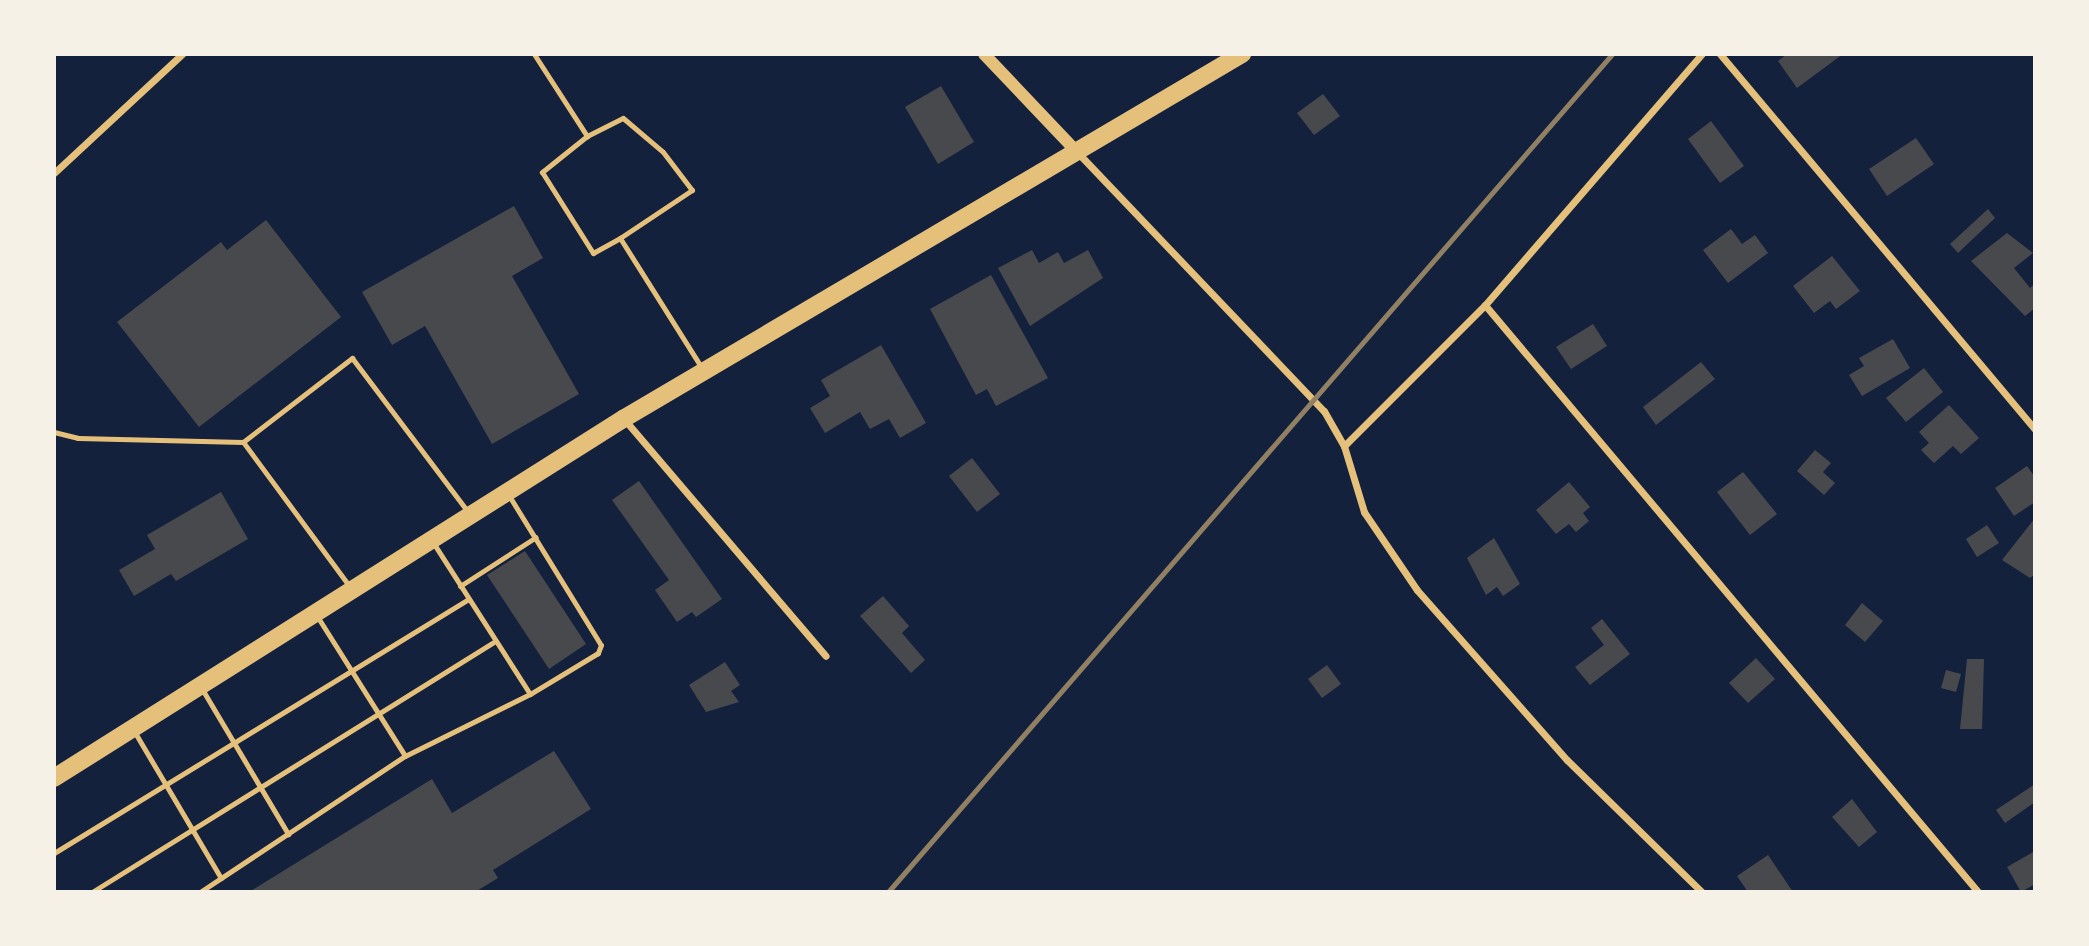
<!DOCTYPE html>
<style>
body{margin:0}
#map{position:relative;width:2089px;height:946px;overflow:hidden;background:#14213d;font-family:Helvetica,sans-serif}
div>[style]{position:absolute}
.building>*{inset:0;background:#48494c}
.service>*{height:5px;margin:-2.5px;padding:0 2.5px;transform-origin:2.5px;border-radius:2.5px;background:#e5c07b}
.minor>*{height:7px;margin:-3.5px;padding:0 3.5px;transform-origin:3.5px;border-radius:3.5px;background:#e5c07b}
.tertiary>*{height:12px;margin:-6px;padding:0 6px;transform-origin:6px;border-radius:6px;background:#e5c07b}
.primary>*{height:18px;margin:-9px;padding:0 9px;transform-origin:9px;border-radius:9px;background:#e5c07b}
.rail>*{height:5px;margin:-2.5px;padding:0 2.5px;transform-origin:2.5px;border-radius:2.5px;background:#918062}
span{translate:-50% -50%;white-space:nowrap;text-align:center;line-height:1.15;-webkit-text-stroke:5px #f6f1e7;paint-order:stroke}
.frame{position:absolute;inset:0;border:56px solid #f6f1e7;pointer-events:none}
</style>
<div id="map">
<div class="building">
<div style="clip-path:polygon(1787px 54px,1843px 54px,1797px 88px,1778px 61px)"></div>
<div style="clip-path:polygon(941px 86px,974px 142px,938px 164px,905px 107px)"></div>
<div style="clip-path:polygon(1323px 94px,1340px 116px,1314px 135px,1297px 113px)"></div>
<div style="clip-path:polygon(1711px 121px,1744px 166px,1720px 183px,1688px 139px)"></div>
<div style="clip-path:polygon(1916px 138px,1934px 164px,1887px 196px,1869px 169px)"></div>
<div style="clip-path:polygon(514px 206px,543px 258px,512px 276px,579px 394px,492px 444px,425px 326px,392px 345px,362px 292px)"></div>
<div style="clip-path:polygon(1988px 209px,1995px 218px,1958px 253px,1950px 244px)"></div>
<div style="clip-path:polygon(266px 220px,341px 317px,199px 427px,117px 322px,221px 242px,227px 250px)"></div>
<div style="clip-path:polygon(1731px 229px,1742px 244px,1755px 235px,1768px 253px,1728px 283px,1703px 250px)"></div>
<div style="clip-path:polygon(2007px 233px,2033px 253px,2014px 268px,2030px 288px,2035px 284px,2035px 308px,2025px 316px,1971px 261px)"></div>
<div style="clip-path:polygon(1032px 250px,1039px 263px,1058px 252px,1064px 263px,1088px 250px,1103px 278px,1030px 326px,998px 268px)"></div>
<div style="clip-path:polygon(1832px 256px,1860px 291px,1836px 309px,1830px 301px,1814px 313px,1793px 286px)"></div>
<div style="clip-path:polygon(991px 275px,1048px 378px,996px 406px,987px 389px,976px 395px,930px 309px)"></div>
<div style="clip-path:polygon(1593px 324px,1607px 346px,1571px 369px,1556px 347px)"></div>
<div style="clip-path:polygon(1893px 339px,1910px 368px,1862px 396px,1849px 375px,1864px 366px,1859px 358px)"></div>
<div style="clip-path:polygon(881px 345px,926px 423px,900px 438px,889px 419px,870px 429px,860px 412px,825px 433px,810px 408px,830px 396px,821px 380px)"></div>
<div style="clip-path:polygon(1701px 362px,1715px 379px,1656px 425px,1643px 407px)"></div>
<div style="clip-path:polygon(1924px 368px,1943px 392px,1906px 422px,1886px 398px)"></div>
<div style="clip-path:polygon(1949px 405px,1979px 438px,1961px 454px,1953px 446px,1934px 463px,1921px 450px,1929px 443px,1919px 432px)"></div>
<div style="clip-path:polygon(1815px 450px,1831px 463px,1823px 472px,1835px 483px,1824px 495px,1797px 471px)"></div>
<div style="clip-path:polygon(972px 458px,1000px 494px,977px 512px,949px 476px)"></div>
<div style="clip-path:polygon(2027px 466px,2035px 477px,2035px 502px,2014px 516px,1995px 488px)"></div>
<div style="clip-path:polygon(1743px 472px,1777px 514px,1750px 535px,1717px 492px)"></div>
<div style="clip-path:polygon(639px 481px,722px 599px,696px 617px,692px 612px,677px 622px,655px 590px,669px 580px,612px 500px)"></div>
<div style="clip-path:polygon(1569px 482px,1590px 507px,1583px 513px,1589px 521px,1576px 532px,1569px 524px,1556px 534px,1536px 510px)"></div>
<div style="clip-path:polygon(221px 492px,248px 539px,176px 581px,171px 574px,134px 596px,119px 570px,155px 549px,147px 535px)"></div>
<div style="clip-path:polygon(2035px 518px,2035px 574px,2030px 578px,2002px 560px)"></div>
<div style="clip-path:polygon(1987px 525px,1999px 543px,1977px 557px,1966px 539px)"></div>
<div style="clip-path:polygon(1494px 538px,1520px 584px,1503px 596px,1497px 587px,1486px 595px,1467px 558px)"></div>
<div style="clip-path:polygon(525px 551px,586px 644px,549px 669px,487px 575px)"></div>
<div style="clip-path:polygon(883px 596px,909px 626px,902px 633px,925px 660px,911px 673px,860px 616px)"></div>
<div style="clip-path:polygon(1862px 603px,1883px 621px,1865px 642px,1845px 625px)"></div>
<div style="clip-path:polygon(1602px 619px,1630px 654px,1590px 685px,1575px 667px,1604px 645px,1591px 628px)"></div>
<div style="clip-path:polygon(1756px 658px,1775px 679px,1748px 703px,1729px 683px)"></div>
<div style="clip-path:polygon(1967px 659px,1984px 659px,1982px 729px,1960px 729px)"></div>
<div style="clip-path:polygon(725px 662px,740px 685px,731px 691px,739px 702px,706px 712px,689px 685px)"></div>
<div style="clip-path:polygon(1327px 665px,1341px 684px,1322px 698px,1308px 679px)"></div>
<div style="clip-path:polygon(1946px 670px,1961px 674px,1956px 692px,1941px 688px)"></div>
<div style="clip-path:polygon(554px 751px,591px 809px,493px 870px,498px 878px,475px 892px,249px 892px,432px 779px,452px 813px)"></div>
<div style="clip-path:polygon(2035px 784px,2035px 802px,2005px 823px,1996px 810px)"></div>
<div style="clip-path:polygon(1852px 799px,1877px 832px,1859px 847px,1832px 817px)"></div>
<div style="clip-path:polygon(2035px 851px,2035px 884px,2021px 892px,2007px 867px)"></div>
<div style="clip-path:polygon(1768px 855px,1793px 892px,1748px 892px,1737px 876px)"></div>
</div>
<div class="service">
<div style="left:534px;top:54px;width:98px;rotate:57.1deg"></div>
<div style="left:587px;top:136px;width:40px;rotate:-26.6deg"></div>
<div style="left:623px;top:118px;width:52px;rotate:40.4deg"></div>
<div style="left:663px;top:152px;width:48px;rotate:52.7deg"></div>
<div style="left:692px;top:190px;width:87px;rotate:146.3deg"></div>
<div style="left:620px;top:238px;width:154px;rotate:57.8deg"></div>
<div style="left:587px;top:136px;width:58px;rotate:141.3deg"></div>
<div style="left:542px;top:172px;width:96px;rotate:57.8deg"></div>
<div style="left:593px;top:253px;width:31px;rotate:-29deg"></div>
<div style="left:54px;top:432px;width:25px;rotate:14deg"></div>
<div style="left:78px;top:438px;width:165px;rotate:1.4deg"></div>
<div style="left:508px;top:494px;width:177px;rotate:58.4deg"></div>
<div style="left:601px;top:645px;width:9px;rotate:111deg"></div>
<div style="left:598px;top:653px;width:79px;rotate:148.9deg"></div>
<div style="left:460px;top:586px;width:90px;rotate:-32.8deg"></div>
<div style="left:350px;top:587px;width:180px;rotate:-126.4deg"></div>
<div style="left:243px;top:442px;width:138px;rotate:-37.6deg"></div>
<div style="left:352px;top:358px;width:194px;rotate:53deg"></div>
<div style="left:317px;top:616px;width:165px;rotate:57.8deg"></div>
<div style="left:202px;top:689px;width:169px;rotate:59.3deg"></div>
<div style="left:134px;top:731px;width:171px;rotate:59.4deg"></div>
<div style="left:54px;top:853px;width:486px;rotate:-31.5deg"></div>
<div style="left:92px;top:892px;width:473px;rotate:-31.9deg"></div>
<div style="left:200px;top:892px;width:246px;rotate:-33.6deg"></div>
<div style="left:405px;top:756px;width:140px;rotate:-26.4deg"></div>
<div style="left:530px;top:694px;width:178px;rotate:-122.6deg"></div>
</div>
<div class="minor">
<div style="left:1720px;top:54px;width:490px;rotate:50deg"></div>
<div style="left:1079px;top:154px;width:355px;rotate:46.4deg"></div>
<div style="left:1324px;top:411px;width:40px;rotate:60.3deg"></div>
<div style="left:1344px;top:446px;width:69px;rotate:73.1deg"></div>
<div style="left:1364px;top:512px;width:94px;rotate:55.8deg"></div>
<div style="left:1417px;top:590px;width:227px;rotate:48.6deg"></div>
<div style="left:1567px;top:760px;width:189px;rotate:44.4deg"></div>
<div style="left:54px;top:173px;width:175px;rotate:-42.9deg"></div>
<div style="left:1485px;top:305px;width:767px;rotate:49.97deg"></div>
<div style="left:624px;top:419px;width:311px;rotate:49.6deg"></div>
<div style="left:1344px;top:446px;width:199px;rotate:-45deg"></div>
<div style="left:1485px;top:305px;width:332px;rotate:-49.2deg"></div>
</div>
<div class="tertiary">
<div style="left:984px;top:54px;width:138px;rotate:46.5deg"></div>
</div>
<div class="primary">
<div style="left:54px;top:778px;width:673px;rotate:-32.25deg"></div>
<div style="left:623px;top:419px;width:719px;rotate:-30.53deg"></div>
</div>
<div class="rail">
<div style="left:888px;top:892px;width:1107px;rotate:-49.17deg"></div>
</div>
<div class="frame"></div>
</div>
